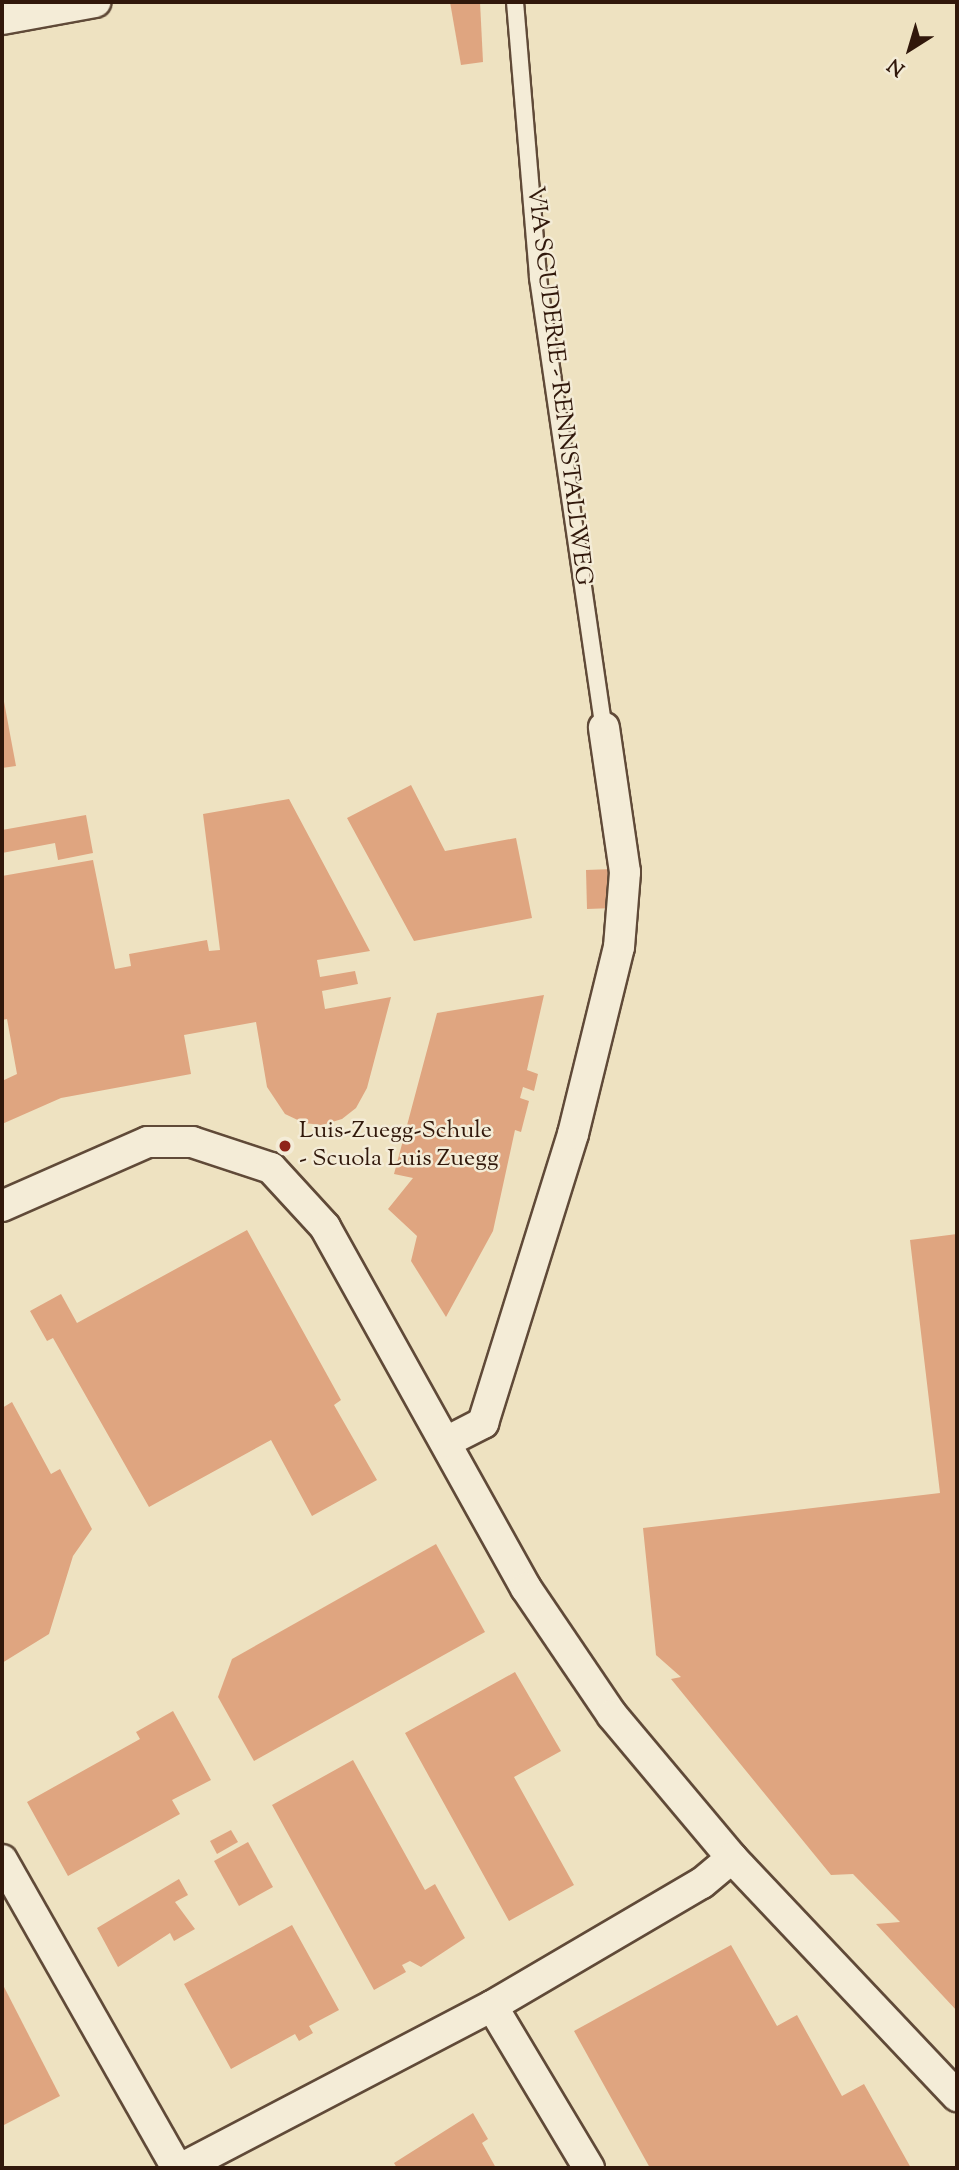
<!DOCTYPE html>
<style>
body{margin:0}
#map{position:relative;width:959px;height:2170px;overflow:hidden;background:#eee2c1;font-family:"Sorts Mill Goudy",serif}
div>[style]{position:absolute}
.building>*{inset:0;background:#dfa580}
.roads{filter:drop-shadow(2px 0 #604a38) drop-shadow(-2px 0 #604a38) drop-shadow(0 2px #604a38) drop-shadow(0 -2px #604a38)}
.service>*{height:16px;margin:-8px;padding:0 8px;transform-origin:8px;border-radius:8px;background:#f4ecd7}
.minor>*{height:30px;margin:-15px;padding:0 15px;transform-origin:15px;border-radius:15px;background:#f4ecd7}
.dots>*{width:19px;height:19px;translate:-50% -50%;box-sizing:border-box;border:4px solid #f4ecd7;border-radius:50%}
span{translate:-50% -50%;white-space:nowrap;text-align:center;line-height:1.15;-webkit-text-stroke:5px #f4ecd7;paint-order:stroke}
.street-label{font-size:24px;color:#31180b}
.poi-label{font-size:24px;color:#31180b}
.left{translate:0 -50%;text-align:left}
.frame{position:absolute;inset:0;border:4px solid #31180b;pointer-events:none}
.north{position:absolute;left:875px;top:14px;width:70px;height:70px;-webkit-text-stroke:5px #f4ecd7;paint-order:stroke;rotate:217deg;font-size:19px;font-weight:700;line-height:28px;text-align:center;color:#31180b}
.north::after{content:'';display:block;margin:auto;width:24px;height:32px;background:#31180b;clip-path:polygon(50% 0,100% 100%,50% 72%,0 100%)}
</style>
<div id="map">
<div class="building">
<div style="clip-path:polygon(450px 2px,480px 2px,483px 62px,461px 65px)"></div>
<div style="clip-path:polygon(2px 691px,16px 766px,2px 768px)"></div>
<div style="clip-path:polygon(411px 785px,445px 851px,516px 838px,532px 918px,414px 941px,347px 818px)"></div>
<div style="clip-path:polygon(289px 799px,370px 951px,317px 960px,320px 977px,355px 971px,358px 984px,322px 991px,325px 1009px,391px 997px,367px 1088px,356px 1108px,342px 1119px,322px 1125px,304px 1123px,285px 1114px,267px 1087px,256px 1022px,184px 1035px,191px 1074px,61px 1098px,2px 1124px,2px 1081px,17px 1074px,7px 1019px,2px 1020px,2px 876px,93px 860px,115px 969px,131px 966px,129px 954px,207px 940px,209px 951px,220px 950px,203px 814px)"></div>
<div style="clip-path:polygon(86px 815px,93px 853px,58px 860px,55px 843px,2px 853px,2px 830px)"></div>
<div style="clip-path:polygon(613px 869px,614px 908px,587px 909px,586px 870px)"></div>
<div style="clip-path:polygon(544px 995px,527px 1070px,538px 1074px,534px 1091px,523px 1087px,520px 1098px,529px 1101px,521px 1132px,515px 1130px,493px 1231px,446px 1317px,411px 1261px,417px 1236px,388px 1209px,413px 1178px,394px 1174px,437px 1013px)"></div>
<div style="clip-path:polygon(247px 1230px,341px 1400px,334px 1405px,377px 1480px,312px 1516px,271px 1440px,149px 1507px,53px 1338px,47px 1341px,30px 1311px,61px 1294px,77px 1323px)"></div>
<div style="clip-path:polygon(957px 1234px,957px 2011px,876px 1924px,900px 1922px,853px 1874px,831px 1875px,671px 1679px,681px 1677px,656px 1655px,643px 1528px,940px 1493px,910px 1240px)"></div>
<div style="clip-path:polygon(12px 1402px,51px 1474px,60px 1469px,92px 1529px,73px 1556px,49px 1634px,2px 1663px,2px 1408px)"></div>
<div style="clip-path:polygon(436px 1544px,485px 1632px,254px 1761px,218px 1697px,232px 1659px)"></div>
<div style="clip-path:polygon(515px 1672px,561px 1751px,514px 1777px,574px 1885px,509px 1921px,405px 1733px)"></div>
<div style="clip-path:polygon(173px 1711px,211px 1780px,172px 1800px,180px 1814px,68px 1876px,27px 1802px,140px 1739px,136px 1732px)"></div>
<div style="clip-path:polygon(353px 1760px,425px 1890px,435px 1884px,465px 1938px,421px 1967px,410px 1961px,402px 1965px,406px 1972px,374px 1990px,272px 1805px)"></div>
<div style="clip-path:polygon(231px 1830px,238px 1842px,217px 1854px,210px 1841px)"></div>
<div style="clip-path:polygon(248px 1842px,273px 1887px,239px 1906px,214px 1861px)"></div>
<div style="clip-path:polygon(179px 1879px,188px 1895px,175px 1902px,195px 1929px,174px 1941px,170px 1933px,118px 1967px,97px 1928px)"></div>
<div style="clip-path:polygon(292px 1925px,339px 2010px,309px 2026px,313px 2033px,299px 2041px,295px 2034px,231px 2069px,184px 1984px)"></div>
<div style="clip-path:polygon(731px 1945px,777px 2026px,797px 2015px,842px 2096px,864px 2084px,911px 2168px,650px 2168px,574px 2031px)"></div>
<div style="clip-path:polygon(2px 1983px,60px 2096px,2px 2126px)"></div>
<div style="clip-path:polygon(473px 2113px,488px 2139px,482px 2143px,496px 2168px,397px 2168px,394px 2163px)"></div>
</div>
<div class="roads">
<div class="service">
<div style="left:515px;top:2px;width:277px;rotate:85.2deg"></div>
<div style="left:538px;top:278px;width:455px;rotate:81.7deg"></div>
</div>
<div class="minor">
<div style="left:2px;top:19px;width:95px;rotate:-10.4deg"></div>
<div style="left:2px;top:1206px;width:159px;rotate:-23.7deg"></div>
<div style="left:148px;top:1142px;width:44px"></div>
<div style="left:192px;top:1142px;width:83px;rotate:18.2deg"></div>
<div style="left:271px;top:1168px;width:80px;rotate:47.5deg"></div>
<div style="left:325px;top:1227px;width:413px;rotate:60.9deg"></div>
<div style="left:526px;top:1588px;width:153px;rotate:55.9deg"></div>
<div style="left:612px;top:1715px;width:187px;rotate:50deg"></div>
<div style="left:732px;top:1858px;width:328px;rotate:46.6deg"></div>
<div style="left:446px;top:1442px;width:42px;rotate:-27.2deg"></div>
<div style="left:483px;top:1423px;width:303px;rotate:-72.7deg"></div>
<div style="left:573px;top:1134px;width:193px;rotate:-76.2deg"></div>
<div style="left:619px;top:947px;width:75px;rotate:-85.4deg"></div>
<div style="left:625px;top:872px;width:146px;rotate:-98.3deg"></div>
<div style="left:2px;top:1860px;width:354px;rotate:60.4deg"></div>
<div style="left:492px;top:2006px;width:189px;rotate:59.1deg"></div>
<div style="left:182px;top:2168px;width:350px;rotate:-27.6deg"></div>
<div style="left:492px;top:2006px;width:243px;rotate:-30.4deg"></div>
<div style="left:702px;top:1883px;width:39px;rotate:-40deg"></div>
</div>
</div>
<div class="dots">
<div style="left:285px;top:1146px;background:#8f2418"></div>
</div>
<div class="street-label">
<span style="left:558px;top:386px;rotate:83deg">VIA SCUDERIE - RENNSTALLWEG</span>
</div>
<div class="poi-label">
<span class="left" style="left:299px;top:1146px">Luis-Zuegg-Schule<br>- Scuola Luis Zuegg</span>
</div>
<div class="frame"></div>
<div class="north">N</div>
</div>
